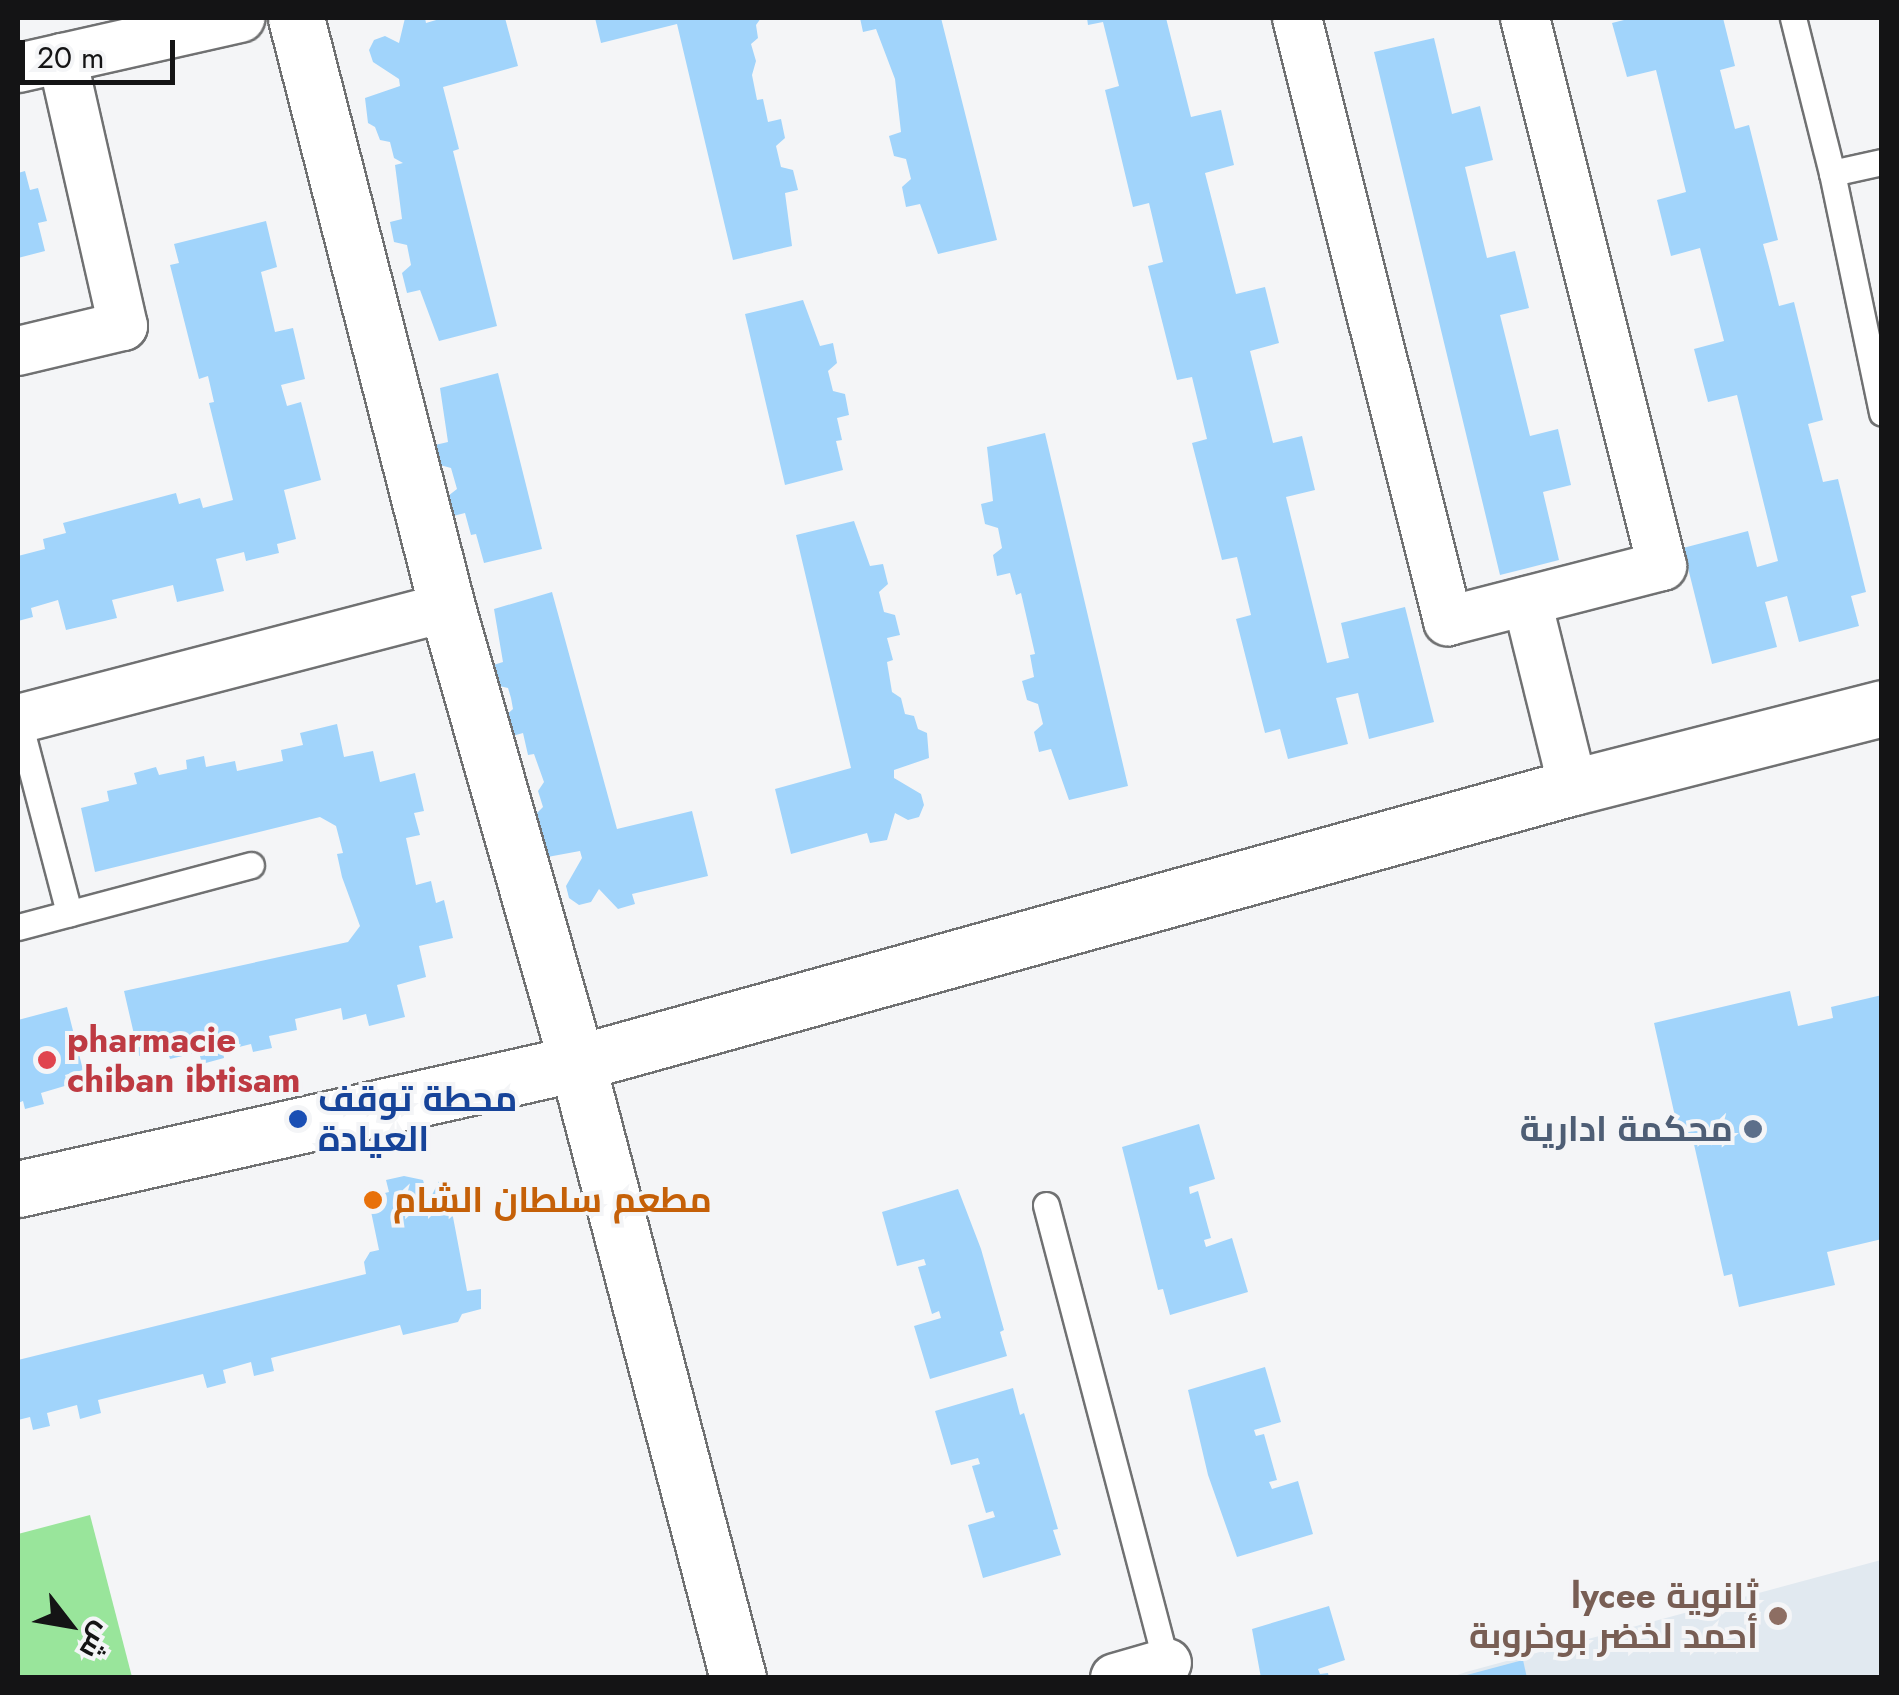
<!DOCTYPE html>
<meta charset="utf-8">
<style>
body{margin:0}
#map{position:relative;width:1899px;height:1695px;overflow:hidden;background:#f4f5f7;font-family:Jost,Cairo,sans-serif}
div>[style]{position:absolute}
.built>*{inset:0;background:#e1e9f0}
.green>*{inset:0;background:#99e59b}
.building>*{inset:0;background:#a1d4fb}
.roads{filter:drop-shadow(2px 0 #707172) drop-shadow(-2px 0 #707172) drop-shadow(0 2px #707172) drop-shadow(0 -2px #707172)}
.service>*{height:25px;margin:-12.5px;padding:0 12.5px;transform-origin:12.5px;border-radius:12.5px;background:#fff}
.minor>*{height:48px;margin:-24px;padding:0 24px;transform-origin:24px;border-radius:24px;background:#fff}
.tertiary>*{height:55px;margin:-27.5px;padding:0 27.5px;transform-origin:27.5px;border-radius:27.5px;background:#fff}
.dots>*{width:28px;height:28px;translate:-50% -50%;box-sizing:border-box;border:5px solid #f4f5f7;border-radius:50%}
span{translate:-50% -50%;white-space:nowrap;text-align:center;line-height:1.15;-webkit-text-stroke:8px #f4f5f7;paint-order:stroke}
.health-label{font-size:35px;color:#be3a42;font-weight:700}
.left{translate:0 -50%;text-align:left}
.transit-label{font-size:35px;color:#164399;font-weight:700}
.service-label{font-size:35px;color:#4e5e75;font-weight:700}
.right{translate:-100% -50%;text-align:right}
.food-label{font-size:35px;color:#c56008;font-weight:700}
.education-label{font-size:35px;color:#785e54;font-weight:700}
.frame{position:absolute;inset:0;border:20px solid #141415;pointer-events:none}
.north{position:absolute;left:20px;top:1575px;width:100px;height:100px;-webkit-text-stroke:8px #f4f5f7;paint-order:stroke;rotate:121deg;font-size:28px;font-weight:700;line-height:40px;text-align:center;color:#141415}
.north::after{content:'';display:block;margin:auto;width:35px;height:45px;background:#141415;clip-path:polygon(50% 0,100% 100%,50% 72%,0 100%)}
.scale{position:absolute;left:20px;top:40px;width:155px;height:45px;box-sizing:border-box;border:5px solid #141415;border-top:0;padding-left:12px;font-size:30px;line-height:35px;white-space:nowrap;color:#141415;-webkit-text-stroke:8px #f4f5f7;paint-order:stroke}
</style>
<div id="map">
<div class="built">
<div style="clip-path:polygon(1881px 1560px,1881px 1677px,1449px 1678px,1466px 1672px)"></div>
</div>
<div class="green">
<div style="clip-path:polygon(90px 1515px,132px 1677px,18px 1677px,18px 1534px)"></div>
</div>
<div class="building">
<div style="clip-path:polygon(405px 18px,425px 18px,426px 23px,443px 18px,505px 18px,518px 66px,443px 87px,459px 149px,453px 151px,497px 326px,439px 341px,420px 290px,407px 293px,402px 273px,411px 265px,407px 245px,394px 242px,390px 222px,402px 219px,395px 165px,403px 163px,394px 158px,390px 142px,380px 140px,375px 127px,368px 123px,365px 98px,400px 86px,399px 79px,373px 62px,369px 50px,374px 40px,385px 36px,399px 43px)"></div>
<div style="clip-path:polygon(595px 18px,761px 18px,756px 25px,758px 38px,751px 44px,756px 61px,752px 75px,757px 100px,763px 99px,768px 122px,781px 119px,785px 138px,776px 146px,781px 167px,793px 170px,798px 190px,785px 193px,792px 246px,733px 260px,677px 24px,601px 43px)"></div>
<div style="clip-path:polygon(860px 18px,941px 18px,997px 240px,938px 254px,920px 204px,906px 207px,902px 187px,911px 179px,906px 159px,894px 156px,889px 136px,901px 132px,895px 79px,876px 29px,863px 32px)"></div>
<div style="clip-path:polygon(1087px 18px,1166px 18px,1191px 117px,1221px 110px,1234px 165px,1205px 173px,1236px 294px,1265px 287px,1279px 343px,1250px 351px,1273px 443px,1302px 436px,1315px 490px,1286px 497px,1327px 663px,1349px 658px,1341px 623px,1405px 607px,1434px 722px,1369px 739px,1358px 693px,1336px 698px,1348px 744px,1288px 759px,1280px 729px,1265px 733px,1236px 619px,1251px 615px,1237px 557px,1222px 560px,1192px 443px,1207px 439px,1192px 377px,1177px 380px,1148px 266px,1163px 262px,1149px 203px,1133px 207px,1105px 90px,1119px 86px,1103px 22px,1088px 25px)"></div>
<div style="clip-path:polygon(1632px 18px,1723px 18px,1735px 66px,1720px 70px,1735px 129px,1749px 125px,1778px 240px,1763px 244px,1771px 274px,1779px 306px,1794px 302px,1823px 420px,1808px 424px,1823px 482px,1838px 479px,1866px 592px,1851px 596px,1859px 626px,1799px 642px,1787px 596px,1765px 602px,1777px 647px,1712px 664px,1683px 548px,1748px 531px,1757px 567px,1778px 561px,1737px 395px,1708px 402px,1694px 349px,1724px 341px,1700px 248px,1671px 256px,1657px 200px,1686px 192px,1656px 70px,1627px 77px,1612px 23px)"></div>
<div style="clip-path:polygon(1434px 38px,1452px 114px,1480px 106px,1493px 160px,1465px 167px,1487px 258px,1515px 251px,1529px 308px,1500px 315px,1530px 436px,1558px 429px,1571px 485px,1543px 492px,1559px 560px,1500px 575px,1374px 52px)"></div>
<div style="clip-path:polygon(25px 171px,30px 190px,38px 188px,47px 221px,38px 223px,45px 251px,18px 258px,18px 173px)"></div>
<div style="clip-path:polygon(266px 221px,277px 267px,261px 272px,275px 332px,293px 328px,305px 379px,281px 385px,287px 406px,301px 402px,321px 480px,284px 490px,296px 539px,277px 544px,279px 553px,246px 561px,244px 552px,216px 559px,224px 591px,177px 602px,173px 585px,112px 600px,117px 618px,66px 630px,58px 600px,31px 608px,33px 617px,18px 621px,18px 556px,45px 549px,43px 539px,66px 533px,63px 523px,176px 493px,179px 504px,200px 498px,203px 508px,233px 500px,209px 403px,214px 402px,208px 376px,199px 379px,170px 265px,179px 263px,174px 244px)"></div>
<div style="clip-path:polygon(803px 300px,820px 346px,833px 343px,837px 363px,828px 371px,833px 391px,845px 394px,849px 415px,837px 418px,842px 440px,836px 441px,843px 470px,785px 485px,745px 314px)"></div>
<div style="clip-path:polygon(498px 373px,542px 549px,484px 563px,476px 534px,471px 535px,465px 513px,453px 516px,448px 496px,457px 489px,451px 468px,440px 465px,435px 445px,448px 442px,440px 388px)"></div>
<div style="clip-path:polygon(1045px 433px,1128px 786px,1069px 800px,1051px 749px,1039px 752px,1034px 732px,1043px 724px,1038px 704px,1027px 700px,1022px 681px,1034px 677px,1030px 655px,1035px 654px,1021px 593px,1016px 595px,1010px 573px,997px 576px,993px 555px,1002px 548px,998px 528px,985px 524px,981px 504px,993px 501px,987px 447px)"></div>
<div style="clip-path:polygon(854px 521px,870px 566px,883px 564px,888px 584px,879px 592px,884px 612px,895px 615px,900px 635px,887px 638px,893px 660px,887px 662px,892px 692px,901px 698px,905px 714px,914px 716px,918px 729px,927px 733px,929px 758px,894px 770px,894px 778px,921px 794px,924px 805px,919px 817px,908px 820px,895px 813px,887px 840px,870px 843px,867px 833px,791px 854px,775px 789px,851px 768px,796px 535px)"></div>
<div style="clip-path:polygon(552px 592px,617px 829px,692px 811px,708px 876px,632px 894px,635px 904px,618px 909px,599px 889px,591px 902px,579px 905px,569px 898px,566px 886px,582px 858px,580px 851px,542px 858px,536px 814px,543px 807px,538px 791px,544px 782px,534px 754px,528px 755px,523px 733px,509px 737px,505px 716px,513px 709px,511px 698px,508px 688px,495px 685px,490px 666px,503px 662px,494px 609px)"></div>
<div style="clip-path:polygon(337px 724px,344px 757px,373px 751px,380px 782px,415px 773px,424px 811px,414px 813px,420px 835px,406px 838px,411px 861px,416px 885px,431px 881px,436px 903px,444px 900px,453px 938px,419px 946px,426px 977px,397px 985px,405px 1017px,369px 1026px,366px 1014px,343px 1020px,341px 1008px,295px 1019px,297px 1030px,269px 1036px,272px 1048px,253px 1052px,251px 1044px,223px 1051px,224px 1058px,202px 1064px,199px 1052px,170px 1059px,167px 1049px,139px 1056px,124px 991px,348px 942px,360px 926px,342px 877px,337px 854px,343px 853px,336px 826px,320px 817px,95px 872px,81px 808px,109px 801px,107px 791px,137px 784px,134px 773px,156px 767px,159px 775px,187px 769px,186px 760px,204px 756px,206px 767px,235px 761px,237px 771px,283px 761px,281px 750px,303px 745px,300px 733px)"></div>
<div style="clip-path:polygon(1790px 991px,1798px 1026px,1833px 1018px,1831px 1007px,1882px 995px,1882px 1239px,1827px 1252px,1835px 1285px,1739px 1307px,1732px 1274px,1724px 1276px,1693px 1140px,1681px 1143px,1654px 1023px)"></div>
<div style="clip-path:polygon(67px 1007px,83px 1070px,65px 1075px,68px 1085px,41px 1093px,44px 1104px,25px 1109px,23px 1101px,18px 1103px,18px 1020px)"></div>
<div style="clip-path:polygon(1199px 1124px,1215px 1179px,1189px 1187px,1190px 1194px,1198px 1191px,1211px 1238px,1204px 1240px,1206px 1247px,1232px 1238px,1248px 1292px,1170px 1315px,1163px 1289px,1158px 1290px,1122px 1147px)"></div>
<div style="clip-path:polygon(404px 1176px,423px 1180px,429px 1201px,439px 1181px,454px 1188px,445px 1208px,453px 1217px,467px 1291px,481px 1289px,481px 1309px,462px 1314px,458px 1322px,403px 1335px,400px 1325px,271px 1358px,274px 1371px,254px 1376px,251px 1362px,223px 1370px,226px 1383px,207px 1388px,203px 1374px,98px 1400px,101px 1413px,80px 1419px,77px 1405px,47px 1413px,50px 1426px,33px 1430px,30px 1417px,18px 1420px,18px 1360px,366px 1274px,364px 1262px,370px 1252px,379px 1250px,368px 1197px,389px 1192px,386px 1180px)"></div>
<div style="clip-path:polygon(958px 1189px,981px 1249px,1004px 1330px,1000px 1332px,1007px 1356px,930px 1379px,914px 1326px,941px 1318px,939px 1311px,932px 1314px,918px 1267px,926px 1265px,924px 1259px,897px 1266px,882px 1212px)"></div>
<div style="clip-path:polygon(1265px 1367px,1281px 1422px,1254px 1430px,1256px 1436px,1264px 1434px,1277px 1480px,1269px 1482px,1272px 1489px,1298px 1481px,1313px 1534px,1237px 1557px,1208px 1475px,1188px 1390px)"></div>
<div style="clip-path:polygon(1013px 1388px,1020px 1415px,1024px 1413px,1058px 1529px,1053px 1530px,1061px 1555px,983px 1578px,968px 1525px,995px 1517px,993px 1511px,986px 1513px,972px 1466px,980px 1464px,978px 1458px,951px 1465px,935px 1411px)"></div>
<div style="clip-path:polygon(1329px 1606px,1345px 1660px,1318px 1669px,1320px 1674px,1328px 1673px,1329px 1678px,1261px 1678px,1252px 1629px)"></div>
<div style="clip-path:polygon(1523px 1660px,1527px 1678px,1463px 1678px,1463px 1676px)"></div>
</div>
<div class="roads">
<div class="service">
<div style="left:1793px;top:18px;width:160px;rotate:75.9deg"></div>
<div style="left:1832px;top:173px;width:245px;rotate:78.2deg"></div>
<div style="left:1832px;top:173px;width:51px;rotate:-12.4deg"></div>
<div style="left:18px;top:718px;width:202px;rotate:75.3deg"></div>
<div style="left:18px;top:927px;width:241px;rotate:-14.9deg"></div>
<div style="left:1046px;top:1205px;width:484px;rotate:75.3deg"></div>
</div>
<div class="minor">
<div style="left:1297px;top:18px;width:622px;rotate:75.94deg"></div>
<div style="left:1448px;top:621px;width:221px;rotate:-14.4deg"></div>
<div style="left:1662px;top:566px;width:565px;rotate:-104.04deg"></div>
<div style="left:18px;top:68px;width:228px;rotate:-12.7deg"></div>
<div style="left:18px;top:351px;width:108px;rotate:-13.4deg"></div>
<div style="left:123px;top:326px;width:275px;rotate:-102.8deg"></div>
<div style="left:1527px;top:601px;width:192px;rotate:76.1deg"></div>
<div style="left:18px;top:719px;width:443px;rotate:-14.6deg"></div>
<div style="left:1115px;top:1678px;width:54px;rotate:-16.1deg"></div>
</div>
<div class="tertiary">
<div style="left:296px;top:18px;width:608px;rotate:75.62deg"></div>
<div style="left:447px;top:607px;width:474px;rotate:74.1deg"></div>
<div style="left:577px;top:1063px;width:636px;rotate:75.33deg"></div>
<div style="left:18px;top:1189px;width:573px;rotate:-12.7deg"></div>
<div style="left:577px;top:1063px;width:1034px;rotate:-15.49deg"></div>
<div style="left:1573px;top:787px;width:319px;rotate:-14.3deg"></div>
</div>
</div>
<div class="dots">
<div style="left:47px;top:1060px;background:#e0444e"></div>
<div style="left:298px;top:1119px;background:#1a4fb4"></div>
<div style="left:1753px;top:1129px;background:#5c6f8a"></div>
<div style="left:373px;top:1200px;background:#e8710a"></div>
<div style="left:1778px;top:1616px;background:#8d6e63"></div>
</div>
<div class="health-label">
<span class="left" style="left:67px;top:1060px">pharmacie<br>chiban ibtisam</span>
</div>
<div class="transit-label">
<span class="left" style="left:318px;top:1119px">محطة توقف<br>العيادة</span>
</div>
<div class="service-label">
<span class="right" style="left:1733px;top:1129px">محكمة ادارية</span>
</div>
<div class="food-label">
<span class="left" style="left:393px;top:1200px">مطعم سلطان الشام</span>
</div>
<div class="education-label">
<span class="right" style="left:1758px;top:1616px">lycee ثانوية<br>أحمد لخضر بوخروبة</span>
</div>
<div class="frame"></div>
<div class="north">ش</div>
<div class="scale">20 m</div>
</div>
